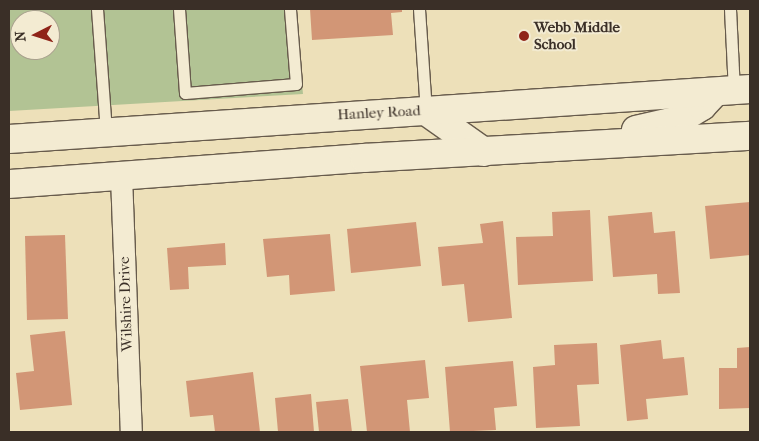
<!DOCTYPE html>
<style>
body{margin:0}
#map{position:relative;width:759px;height:441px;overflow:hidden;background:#ede0b9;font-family:"IM FELL French Canon",serif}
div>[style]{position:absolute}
.green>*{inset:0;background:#b2c394}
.building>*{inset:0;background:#d29676}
.roads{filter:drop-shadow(1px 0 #675b4c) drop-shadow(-1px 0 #675b4c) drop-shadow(0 1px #675b4c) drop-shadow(0 -1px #675b4c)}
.service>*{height:11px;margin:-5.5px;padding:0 5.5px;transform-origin:5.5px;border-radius:5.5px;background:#f3ebd2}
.minor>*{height:21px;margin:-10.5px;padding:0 10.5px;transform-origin:10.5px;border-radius:10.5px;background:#f3ebd2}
.secondary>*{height:28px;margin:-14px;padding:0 14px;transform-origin:14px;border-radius:14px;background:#f3ebd2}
.dots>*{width:14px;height:14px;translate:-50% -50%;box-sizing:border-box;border:2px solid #f3ebd2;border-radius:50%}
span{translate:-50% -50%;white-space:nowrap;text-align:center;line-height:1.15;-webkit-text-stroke:4px #f3ebd2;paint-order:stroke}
.poi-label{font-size:15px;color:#3a2f27;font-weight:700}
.left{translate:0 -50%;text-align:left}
.street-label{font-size:15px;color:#3a2f27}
.frame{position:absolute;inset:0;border:10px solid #3a2f27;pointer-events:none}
.north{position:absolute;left:10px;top:10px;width:50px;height:50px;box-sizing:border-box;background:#f3ebd2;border:1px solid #a9a08e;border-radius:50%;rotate:265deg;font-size:14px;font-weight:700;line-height:20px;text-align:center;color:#3a2f27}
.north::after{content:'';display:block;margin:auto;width:18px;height:22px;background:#8f2418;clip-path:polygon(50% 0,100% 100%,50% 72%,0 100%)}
</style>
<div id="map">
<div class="green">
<div style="clip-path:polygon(evenodd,9px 9px,295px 9px,303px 94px,9px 111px,9px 9px,20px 20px,50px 20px,50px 50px,20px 50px,20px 20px)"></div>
</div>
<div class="building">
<div style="clip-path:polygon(310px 9px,402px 9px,402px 12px,391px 13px,393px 35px,312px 40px)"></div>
<div style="clip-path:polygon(750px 202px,750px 255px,710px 259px,705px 206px)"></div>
<div style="clip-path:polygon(590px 210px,593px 281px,518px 285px,516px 237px,553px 236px,552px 212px)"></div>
<div style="clip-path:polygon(652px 212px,654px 233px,675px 231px,680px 293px,658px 294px,657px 274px,613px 277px,608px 216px)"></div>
<div style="clip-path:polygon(503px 221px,512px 318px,468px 322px,464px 284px,442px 286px,438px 247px,483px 243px,480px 224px)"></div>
<div style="clip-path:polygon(416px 222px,421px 266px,351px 273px,347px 229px)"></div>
<div style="clip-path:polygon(330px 234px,335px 291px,290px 295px,289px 275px,267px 277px,263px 239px)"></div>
<div style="clip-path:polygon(65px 235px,68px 319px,27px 320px,25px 236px)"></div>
<div style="clip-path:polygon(225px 243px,226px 265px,188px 267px,189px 289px,170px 290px,167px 248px)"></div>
<div style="clip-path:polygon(65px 331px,72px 405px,20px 410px,16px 373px,34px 371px,30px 335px)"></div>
<div style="clip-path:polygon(661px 340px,663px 359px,684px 357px,688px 395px,646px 399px,648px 419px,627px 421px,620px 345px)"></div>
<div style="clip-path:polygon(597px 343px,599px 384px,577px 385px,580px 426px,536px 428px,533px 367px,555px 365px,554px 345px)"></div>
<div style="clip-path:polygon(750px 347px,750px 408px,719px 409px,719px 368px,737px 368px,737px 348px)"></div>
<div style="clip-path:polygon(425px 360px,429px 398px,407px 400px,410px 432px,367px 432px,360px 366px)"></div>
<div style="clip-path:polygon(513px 361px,517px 406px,494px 408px,496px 430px,450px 432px,445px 367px)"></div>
<div style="clip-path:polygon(253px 372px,260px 432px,215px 432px,213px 415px,190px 417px,186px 381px)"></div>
<div style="clip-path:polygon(311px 394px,314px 432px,278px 432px,275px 398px)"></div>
<div style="clip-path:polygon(348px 399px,352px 432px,319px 432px,316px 402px)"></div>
</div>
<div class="roads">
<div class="service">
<div style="left:97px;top:9px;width:123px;rotate:85.8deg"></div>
<div style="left:179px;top:9px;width:84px;rotate:85.9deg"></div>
<div style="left:185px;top:93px;width:111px;rotate:-4.6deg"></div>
<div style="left:296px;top:84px;width:75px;rotate:-94.6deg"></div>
<div style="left:419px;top:9px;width:102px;rotate:86.1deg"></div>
<div style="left:730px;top:9px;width:81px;rotate:87.2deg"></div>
</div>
<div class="minor">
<div style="left:121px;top:176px;width:256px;rotate:87.8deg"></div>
</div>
<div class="secondary">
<div style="left:426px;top:111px;width:71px;rotate:35.3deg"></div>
<div style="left:636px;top:130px;width:44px;rotate:-13.1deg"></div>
<div style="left:679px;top:120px;width:27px;rotate:-31deg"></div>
<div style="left:702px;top:106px;width:19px;rotate:-47deg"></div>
<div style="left:9px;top:139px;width:743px;rotate:-3.86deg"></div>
<div style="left:9px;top:184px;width:356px;rotate:-4.2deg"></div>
<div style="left:364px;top:158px;width:387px;rotate:-3.3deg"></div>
</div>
</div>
<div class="dots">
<div style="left:524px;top:36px;background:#8f2418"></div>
</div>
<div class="poi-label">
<span class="left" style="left:534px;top:36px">Webb Middle<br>School</span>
</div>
<div class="street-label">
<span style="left:379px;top:113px;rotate:-3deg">Hanley Road</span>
<span style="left:126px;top:304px;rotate:-92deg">Wilshire Drive</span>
</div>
<div class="frame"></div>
<div class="north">N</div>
</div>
